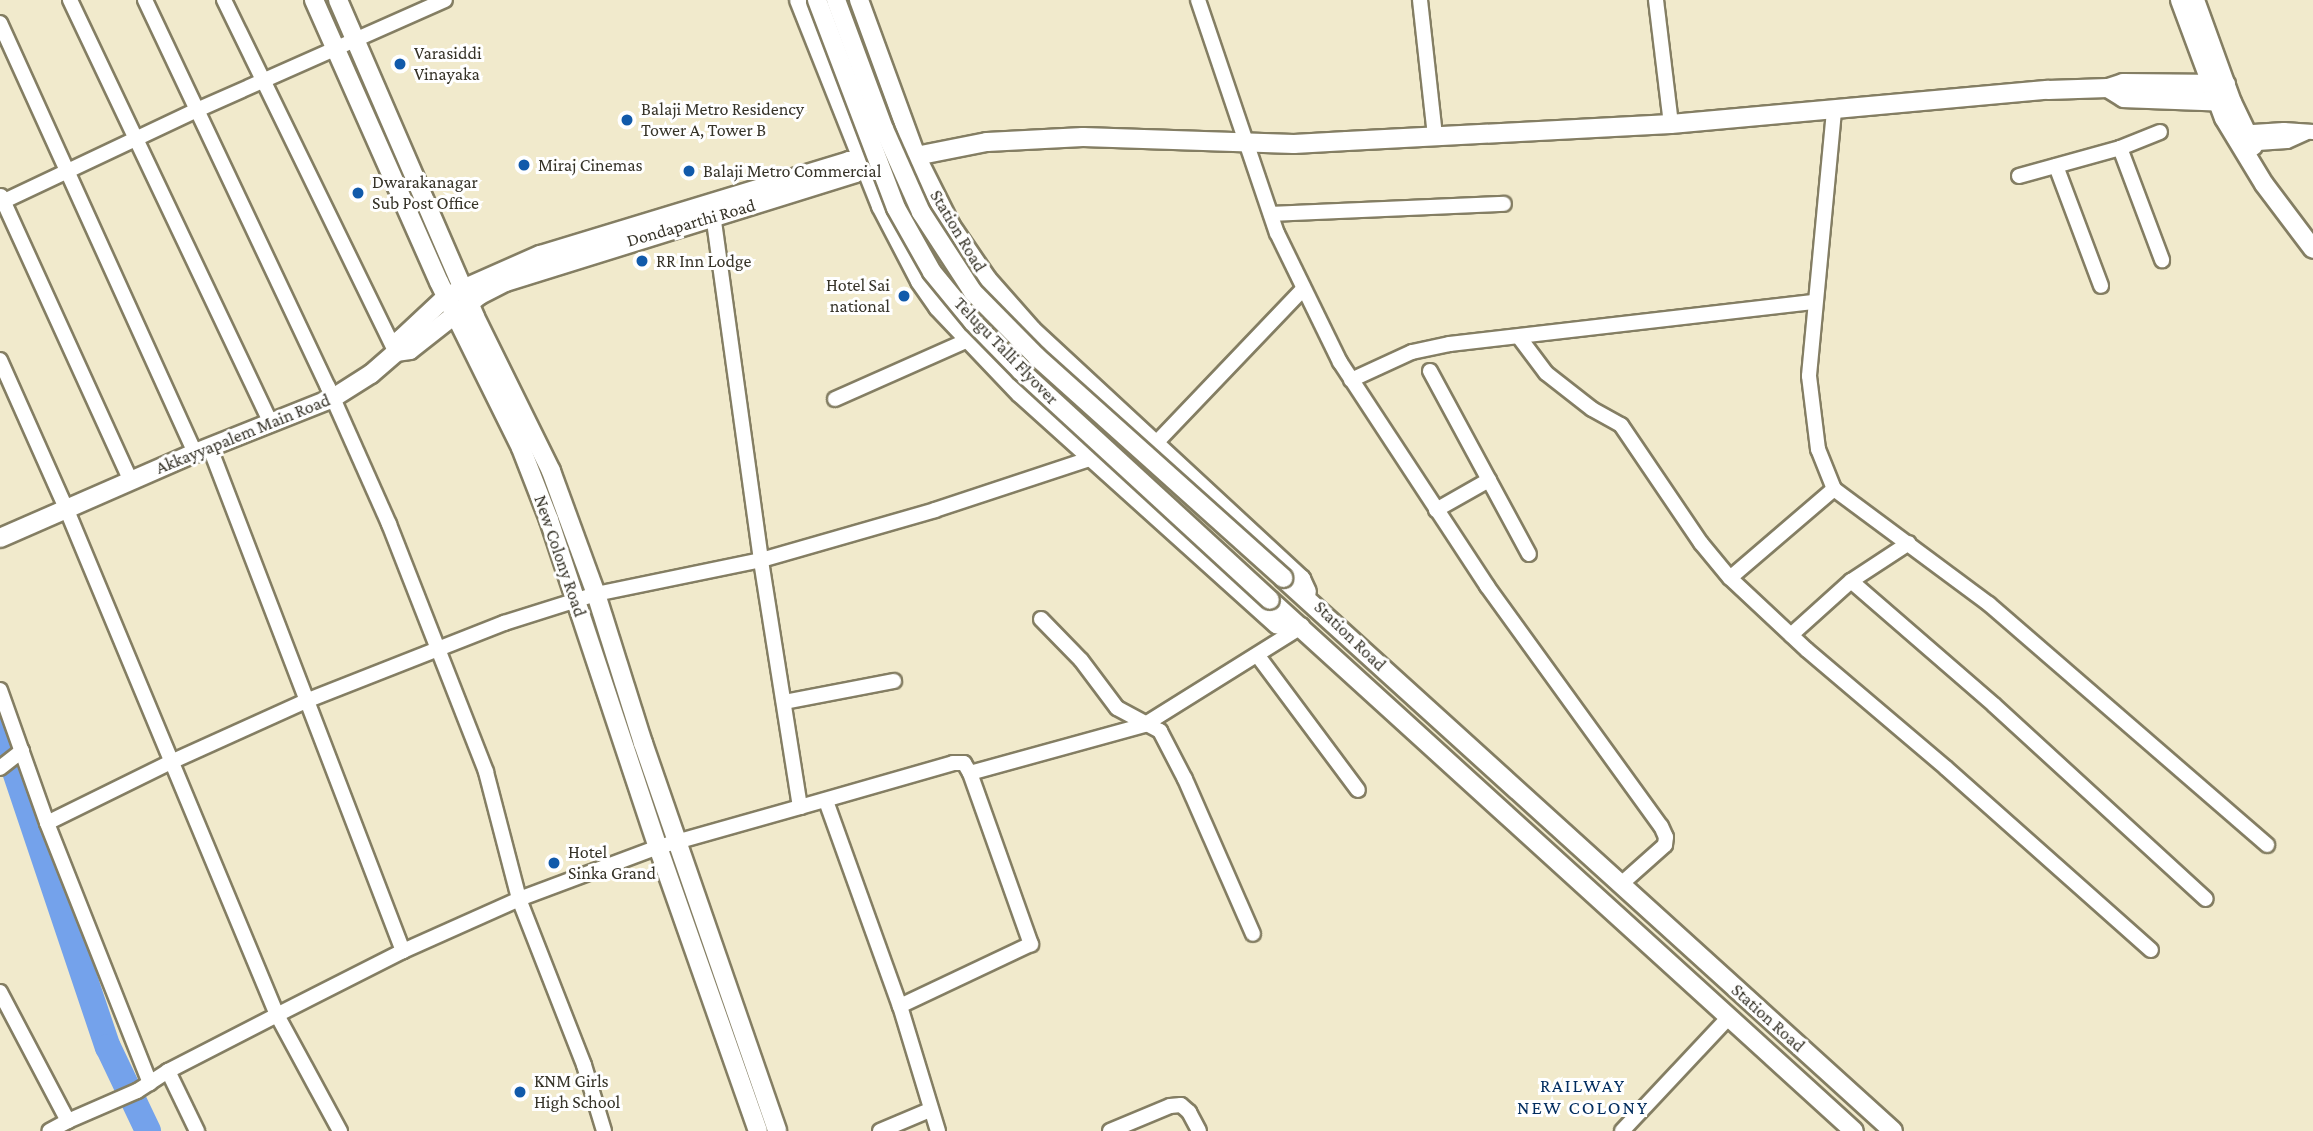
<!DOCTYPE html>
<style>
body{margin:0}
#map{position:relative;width:2313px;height:1131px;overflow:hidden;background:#f1eacc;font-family:"Crimson Pro",serif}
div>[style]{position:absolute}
.river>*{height:26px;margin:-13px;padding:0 13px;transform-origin:13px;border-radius:13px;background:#74a2eb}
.roads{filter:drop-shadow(2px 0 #847e63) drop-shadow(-2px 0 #847e63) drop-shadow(0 2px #847e63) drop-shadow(0 -2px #847e63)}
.minor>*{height:14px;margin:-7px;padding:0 7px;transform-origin:7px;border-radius:7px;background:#fff}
.major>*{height:18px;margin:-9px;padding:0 9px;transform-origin:9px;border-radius:9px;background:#fff}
.bridges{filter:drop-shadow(2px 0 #847e63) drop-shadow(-2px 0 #847e63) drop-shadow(0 2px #847e63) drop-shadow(0 -2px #847e63)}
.major-bridge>*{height:18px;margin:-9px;padding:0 9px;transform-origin:9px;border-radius:9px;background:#fff}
.dots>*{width:19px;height:19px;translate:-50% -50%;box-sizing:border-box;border:4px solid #fff;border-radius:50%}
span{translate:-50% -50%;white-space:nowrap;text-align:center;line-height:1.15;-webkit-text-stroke:6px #fff;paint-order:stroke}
.poi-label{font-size:18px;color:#363328}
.left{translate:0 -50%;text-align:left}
.right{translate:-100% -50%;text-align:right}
.street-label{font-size:18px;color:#363328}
.neighbourhood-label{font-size:19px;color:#002c5e;letter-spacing:2px}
</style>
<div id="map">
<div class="river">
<div style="left:0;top:727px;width:338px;rotate:71.4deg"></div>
<div style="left:108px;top:1047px;width:93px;rotate:64.5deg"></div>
</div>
<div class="roads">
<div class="minor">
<div style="left:70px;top:0;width:469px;rotate:64.6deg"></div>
<div style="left:145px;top:0;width:428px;rotate:64.7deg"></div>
<div style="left:328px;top:387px;width:150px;rotate:66deg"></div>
<div style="left:389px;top:524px;width:266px;rotate:68.6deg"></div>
<div style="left:486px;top:772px;width:131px;rotate:75.4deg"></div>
<div style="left:519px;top:899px;width:178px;rotate:68.6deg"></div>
<div style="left:584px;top:1065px;width:69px;rotate:73.1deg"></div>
<div style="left:224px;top:0;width:392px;rotate:64deg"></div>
<div style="left:1198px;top:0;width:246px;rotate:71.3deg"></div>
<div style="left:1277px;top:233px;width:144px;rotate:64deg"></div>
<div style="left:1340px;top:362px;width:268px;rotate:56.7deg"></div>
<div style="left:1487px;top:586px;width:296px;rotate:54.1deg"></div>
<div style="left:1661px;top:826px;width:12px;rotate:66deg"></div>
<div style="left:1666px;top:837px;width:8px;rotate:97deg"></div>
<div style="left:1665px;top:845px;width:59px;rotate:138.4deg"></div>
<div style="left:1420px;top:0;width:137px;rotate:83.7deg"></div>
<div style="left:1656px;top:0;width:125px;rotate:83.1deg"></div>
<div style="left:0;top:23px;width:472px;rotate:65.6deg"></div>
<div style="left:1834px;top:111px;width:266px;rotate:95.4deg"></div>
<div style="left:1809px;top:376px;width:74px;rotate:83deg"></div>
<div style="left:1818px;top:449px;width:43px;rotate:68.2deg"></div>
<div style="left:1834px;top:489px;width:193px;rotate:36.6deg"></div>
<div style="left:1989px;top:604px;width:368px;rotate:40.9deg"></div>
<div style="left:2238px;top:133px;width:46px;rotate:-3.7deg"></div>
<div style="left:2284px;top:130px;width:29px;rotate:4deg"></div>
<div style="left:2243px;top:144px;width:44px;rotate:-3.9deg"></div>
<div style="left:2287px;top:141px;width:20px;rotate:-24deg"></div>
<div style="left:2120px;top:148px;width:120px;rotate:69.4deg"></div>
<div style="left:2056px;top:166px;width:128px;rotate:69.4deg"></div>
<div style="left:2019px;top:176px;width:105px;rotate:-15.5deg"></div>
<div style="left:2120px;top:148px;width:43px;rotate:-21.8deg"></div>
<div style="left:1px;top:196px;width:313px;rotate:65.5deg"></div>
<div style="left:0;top:203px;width:218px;rotate:-25.3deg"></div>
<div style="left:197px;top:110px;width:271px;rotate:-23.9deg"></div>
<div style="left:1271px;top:214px;width:233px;rotate:-2.5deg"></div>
<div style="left:1519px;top:337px;width:45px;rotate:53.1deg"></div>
<div style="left:1546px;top:373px;width:58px;rotate:38deg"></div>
<div style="left:1592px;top:409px;width:33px;rotate:29deg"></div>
<div style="left:1621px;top:425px;width:143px;rotate:55.9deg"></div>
<div style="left:1701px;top:543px;width:45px;rotate:50.4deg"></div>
<div style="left:1730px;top:578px;width:105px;rotate:43.1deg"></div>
<div style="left:1807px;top:650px;width:182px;rotate:40.3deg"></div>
<div style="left:1946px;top:768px;width:274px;rotate:41.6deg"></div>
<div style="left:0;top:360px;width:162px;rotate:66deg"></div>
<div style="left:66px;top:508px;width:549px;rotate:67.4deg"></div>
<div style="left:277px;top:1015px;width:123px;rotate:152.8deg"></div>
<div style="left:168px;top:1071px;width:37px;rotate:147deg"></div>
<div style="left:137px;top:1091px;width:75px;rotate:156.5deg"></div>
<div style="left:1430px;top:371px;width:208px;rotate:61.6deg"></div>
<div style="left:1351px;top:380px;width:67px;rotate:-24.7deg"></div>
<div style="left:1412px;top:352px;width:39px;rotate:-12deg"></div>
<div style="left:1450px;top:344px;width:367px;rotate:-6.6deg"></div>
<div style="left:835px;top:399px;width:145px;rotate:-23.9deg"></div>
<div style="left:1157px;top:442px;width:211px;rotate:-46.3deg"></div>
<div style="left:210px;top:448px;width:539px;rotate:69.01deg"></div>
<div style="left:403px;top:951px;width:141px;rotate:153.1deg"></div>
<div style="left:277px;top:1015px;width:132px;rotate:61.5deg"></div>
<div style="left:1436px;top:510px;width:61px;rotate:-29.5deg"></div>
<div style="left:1730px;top:578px;width:137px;rotate:-40.6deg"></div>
<div style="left:1851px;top:581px;width:189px;rotate:40.9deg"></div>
<div style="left:1994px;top:705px;width:287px;rotate:42.5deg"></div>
<div style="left:1041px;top:619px;width:57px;rotate:45.7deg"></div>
<div style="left:1081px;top:660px;width:60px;rotate:53.1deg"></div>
<div style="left:1117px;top:708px;width:49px;rotate:28.1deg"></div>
<div style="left:1160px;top:731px;width:54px;rotate:62.5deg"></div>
<div style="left:1185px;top:779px;width:169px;rotate:66.3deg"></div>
<div style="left:1791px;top:635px;width:81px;rotate:-42deg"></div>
<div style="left:1851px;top:581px;width:69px;rotate:-33.2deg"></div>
<div style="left:1258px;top:656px;width:167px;rotate:53.3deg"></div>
<div style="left:0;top:690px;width:141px;rotate:70.5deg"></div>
<div style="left:47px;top:823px;width:280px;rotate:68.4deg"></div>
<div style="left:784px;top:702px;width:112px;rotate:-10.8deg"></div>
<div style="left:0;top:768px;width:28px;rotate:-38deg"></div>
<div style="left:970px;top:773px;width:180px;rotate:-15.4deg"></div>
<div style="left:1144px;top:725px;width:185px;rotate:-32deg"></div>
<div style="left:826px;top:801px;width:218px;rotate:70.2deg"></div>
<div style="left:900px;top:1006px;width:131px;rotate:73.1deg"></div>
<div style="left:800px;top:807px;width:159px;rotate:-16deg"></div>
<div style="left:953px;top:763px;width:11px"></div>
<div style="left:964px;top:763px;width:12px;rotate:59deg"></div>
<div style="left:970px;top:773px;width:182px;rotate:70.4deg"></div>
<div style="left:1031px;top:944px;width:145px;rotate:154.7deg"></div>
<div style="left:47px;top:823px;width:138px;rotate:-26.2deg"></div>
<div style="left:171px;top:762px;width:148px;rotate:-24.3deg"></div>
<div style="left:306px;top:701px;width:213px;rotate:-21.5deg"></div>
<div style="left:504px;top:623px;width:96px;rotate:-17.5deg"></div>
<div style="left:596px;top:594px;width:168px;rotate:-11.6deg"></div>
<div style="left:761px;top:560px;width:181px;rotate:-16deg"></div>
<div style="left:935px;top:510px;width:165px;rotate:-18.3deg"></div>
<div style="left:403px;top:951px;width:127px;rotate:-24.1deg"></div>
<div style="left:519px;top:899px;width:148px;rotate:-20.5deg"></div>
<div style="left:658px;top:847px;width:148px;rotate:-15.7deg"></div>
<div style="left:800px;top:807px;width:250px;rotate:-99deg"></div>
<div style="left:761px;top:560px;width:354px;rotate:-97.9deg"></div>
<div style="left:0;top:992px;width:146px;rotate:62.2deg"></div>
<div style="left:68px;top:1121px;width:21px;rotate:152deg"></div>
<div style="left:168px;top:1071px;width:67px;rotate:64.2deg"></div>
<div style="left:880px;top:1131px;width:54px;rotate:-22.8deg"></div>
<div style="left:1110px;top:1131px;width:65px;rotate:-22.6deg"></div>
<div style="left:1170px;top:1106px;width:11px;rotate:-5deg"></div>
<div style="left:1181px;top:1105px;width:11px;rotate:41deg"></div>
<div style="left:1189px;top:1112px;width:21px;rotate:62deg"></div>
<div style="left:1622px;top:1131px;width:155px;rotate:-46.8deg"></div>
</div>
<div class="major">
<div style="left:314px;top:0;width:308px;rotate:66.1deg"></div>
<div style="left:439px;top:282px;width:185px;rotate:63.7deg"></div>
<div style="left:521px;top:448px;width:77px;rotate:68.7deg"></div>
<div style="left:549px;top:520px;width:345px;rotate:71.6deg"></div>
<div style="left:658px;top:847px;width:301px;rotate:70.6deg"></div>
<div style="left:338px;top:0;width:345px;rotate:66.6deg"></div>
<div style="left:475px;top:317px;width:172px;rotate:63.7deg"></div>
<div style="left:551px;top:471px;width:131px;rotate:69.9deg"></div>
<div style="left:596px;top:594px;width:156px;rotate:72.5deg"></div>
<div style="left:643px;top:743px;width:410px;rotate:70.9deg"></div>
<div style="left:799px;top:0;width:222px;rotate:68.3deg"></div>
<div style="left:881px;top:206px;width:85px;rotate:62.5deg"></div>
<div style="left:920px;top:281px;width:32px;rotate:55deg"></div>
<div style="left:938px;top:307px;width:119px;rotate:46.4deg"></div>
<div style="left:1020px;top:393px;width:346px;rotate:42deg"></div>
<div style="left:1277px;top:624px;width:24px;rotate:7deg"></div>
<div style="left:859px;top:0;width:166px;rotate:69.9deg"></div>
<div style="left:916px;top:156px;width:78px;rotate:63.4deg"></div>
<div style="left:951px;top:226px;width:64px;rotate:55.8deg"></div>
<div style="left:987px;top:279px;width:68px;rotate:48.6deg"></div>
<div style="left:1032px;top:330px;width:367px;rotate:42.8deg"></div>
<div style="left:1301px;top:579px;width:14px;rotate:65deg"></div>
<div style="left:2180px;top:0;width:126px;rotate:69.6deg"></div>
<div style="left:2224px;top:118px;width:77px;rotate:58.8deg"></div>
<div style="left:2264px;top:184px;width:81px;rotate:53deg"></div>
<div style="left:2195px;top:0;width:109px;rotate:70.1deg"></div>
<div style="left:2232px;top:102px;width:49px;rotate:64.5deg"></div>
<div style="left:2108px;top:88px;width:19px;rotate:32deg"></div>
<div style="left:2124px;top:98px;width:103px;rotate:2.2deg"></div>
<div style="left:916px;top:156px;width:72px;rotate:-11.2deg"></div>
<div style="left:987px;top:142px;width:96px;rotate:-3deg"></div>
<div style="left:1083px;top:137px;width:211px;rotate:1.9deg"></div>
<div style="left:1294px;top:144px;width:53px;rotate:-3.2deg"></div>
<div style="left:1347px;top:141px;width:324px;rotate:-3deg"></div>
<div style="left:1671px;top:124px;width:379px;rotate:-5.2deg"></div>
<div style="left:2048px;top:90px;width:60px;rotate:-1.9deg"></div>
<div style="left:2108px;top:88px;width:16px;rotate:-18deg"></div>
<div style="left:2123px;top:83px;width:103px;rotate:0.6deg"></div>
<div style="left:396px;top:352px;width:14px;rotate:-69deg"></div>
<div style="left:401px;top:339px;width:63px;rotate:-43.1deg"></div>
<div style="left:447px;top:296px;width:102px;rotate:-23.8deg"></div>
<div style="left:540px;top:255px;width:323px;rotate:-16.9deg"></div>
<div style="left:849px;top:161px;width:16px;rotate:15deg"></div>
<div style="left:0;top:538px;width:213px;rotate:-23.6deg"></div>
<div style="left:195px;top:453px;width:149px;rotate:-21.7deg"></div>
<div style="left:333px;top:398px;width:45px;rotate:-32.3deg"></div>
<div style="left:371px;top:374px;width:33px;rotate:-41deg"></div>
<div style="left:396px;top:352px;width:14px;rotate:-8deg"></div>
<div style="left:410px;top:350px;width:89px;rotate:-38.2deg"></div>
<div style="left:480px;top:295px;width:29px;rotate:-27deg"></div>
<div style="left:506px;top:282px;width:366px;rotate:-17.3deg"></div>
<div style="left:855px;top:173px;width:12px;rotate:-42deg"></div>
<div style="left:1283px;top:578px;width:823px;rotate:42.19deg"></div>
<div style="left:1270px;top:600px;width:789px;rotate:42.28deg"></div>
</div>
</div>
<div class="bridges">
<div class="major-bridge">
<div style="left:817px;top:0;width:222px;rotate:69.2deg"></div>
<div style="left:896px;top:208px;width:73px;rotate:60.6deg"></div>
<div style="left:932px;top:272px;width:65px;rotate:50.6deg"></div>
<div style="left:973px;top:322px;width:69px;rotate:45.6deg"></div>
<div style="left:1021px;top:371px;width:338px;rotate:42.6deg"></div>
<div style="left:836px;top:0;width:138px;rotate:69.6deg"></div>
<div style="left:884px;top:129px;width:91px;rotate:66deg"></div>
<div style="left:921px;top:212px;width:95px;rotate:57deg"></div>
<div style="left:973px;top:292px;width:91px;rotate:45.4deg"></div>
<div style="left:1037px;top:357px;width:331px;rotate:41.9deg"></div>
</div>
</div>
<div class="dots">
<div style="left:400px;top:64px;background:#115aaa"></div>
<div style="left:627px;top:120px;background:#115aaa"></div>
<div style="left:524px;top:165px;background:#115aaa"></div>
<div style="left:689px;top:171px;background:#115aaa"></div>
<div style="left:358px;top:193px;background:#115aaa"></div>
<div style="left:642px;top:261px;background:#115aaa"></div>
<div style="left:904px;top:296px;background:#115aaa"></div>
<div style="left:554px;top:863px;background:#115aaa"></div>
<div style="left:520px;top:1092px;background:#115aaa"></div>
</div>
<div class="poi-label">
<span class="left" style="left:414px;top:64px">Varasiddi<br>Vinayaka</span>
<span class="left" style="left:641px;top:120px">Balaji Metro Residency<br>Tower A, Tower B</span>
<span class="left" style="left:538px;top:165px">Miraj Cinemas</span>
<span class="left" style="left:703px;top:171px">Balaji Metro Commercial</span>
<span class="left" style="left:372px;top:193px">Dwarakanagar<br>Sub Post Office</span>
<span class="left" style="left:656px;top:261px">RR Inn Lodge</span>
<span class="right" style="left:890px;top:296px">Hotel Sai<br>national</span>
<span class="left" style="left:568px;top:863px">Hotel<br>Sinka Grand</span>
<span class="left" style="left:534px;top:1092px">KNM Girls<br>High School</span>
</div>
<div class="street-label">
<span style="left:691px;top:223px;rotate:-16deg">Dondaparthi Road</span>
<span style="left:958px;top:231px;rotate:59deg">Station Road</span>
<span style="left:1006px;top:351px;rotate:46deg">Telugu Talli Flyover</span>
<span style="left:243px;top:434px;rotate:-22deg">Akkayyapalem Main Road</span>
<span style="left:560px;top:556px;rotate:71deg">New Colony Road</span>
<span style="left:1350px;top:636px;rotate:44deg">Station Road</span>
<span style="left:1768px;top:1018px;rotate:42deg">Station Road</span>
</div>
<div class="neighbourhood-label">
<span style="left:1583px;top:1097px">RAILWAY<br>NEW COLONY</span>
</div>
</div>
